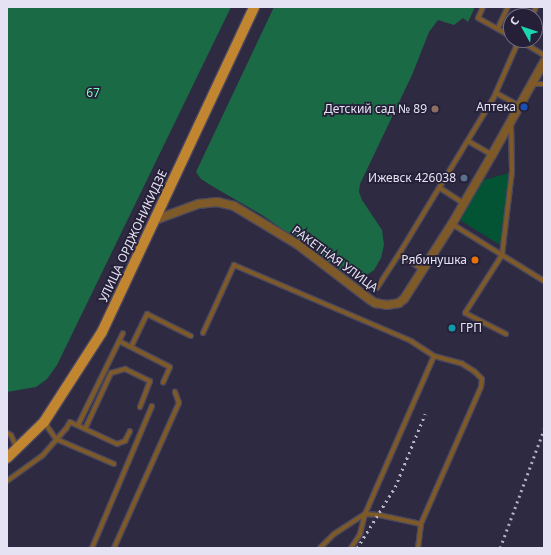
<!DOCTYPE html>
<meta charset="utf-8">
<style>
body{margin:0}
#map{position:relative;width:551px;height:555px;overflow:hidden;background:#2e2a42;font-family:"Noto Sans",sans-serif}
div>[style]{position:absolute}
.green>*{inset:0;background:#025434}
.forest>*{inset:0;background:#1a6a46}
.roads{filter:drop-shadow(1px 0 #4b485e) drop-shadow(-1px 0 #4b485e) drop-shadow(0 1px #4b485e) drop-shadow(0 -1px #4b485e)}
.lane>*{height:4px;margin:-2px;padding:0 2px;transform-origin:2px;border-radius:2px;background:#7e5a29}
.street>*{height:8px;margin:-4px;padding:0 4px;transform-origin:4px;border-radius:4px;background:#7e5a29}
.primary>*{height:10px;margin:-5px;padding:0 5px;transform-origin:5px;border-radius:5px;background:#c28631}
.rail>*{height:2.5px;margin-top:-1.25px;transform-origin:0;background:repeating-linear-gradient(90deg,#b7b4c6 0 2px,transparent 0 6px)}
.dots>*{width:11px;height:11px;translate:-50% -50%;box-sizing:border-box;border:2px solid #252037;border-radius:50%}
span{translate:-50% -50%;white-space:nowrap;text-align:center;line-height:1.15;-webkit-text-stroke:3.5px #252037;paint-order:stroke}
.park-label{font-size:12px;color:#7afdbb}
.poi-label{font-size:12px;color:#e5e3f3}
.right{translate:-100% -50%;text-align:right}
.left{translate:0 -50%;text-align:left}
.street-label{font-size:12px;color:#e5e3f3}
.frame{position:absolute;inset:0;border:8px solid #e5e3f3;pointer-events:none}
.north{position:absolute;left:503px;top:8px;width:40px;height:40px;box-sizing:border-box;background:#252037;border:1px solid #726e82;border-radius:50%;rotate:309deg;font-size:11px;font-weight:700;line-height:16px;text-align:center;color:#e5e3f3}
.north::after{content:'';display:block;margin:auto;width:14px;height:18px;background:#1bd5b1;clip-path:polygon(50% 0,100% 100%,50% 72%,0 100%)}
</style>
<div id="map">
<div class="green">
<div style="clip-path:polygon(509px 173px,500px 245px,458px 219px,484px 180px)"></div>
</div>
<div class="forest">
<div style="clip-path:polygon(7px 7px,231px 7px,57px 365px,47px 379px,36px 387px,7px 392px)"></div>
<div style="clip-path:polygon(274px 7px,475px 7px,468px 22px,463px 18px,454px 25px,438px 20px,429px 32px,412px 75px,360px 184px,359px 192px,362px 200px,382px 230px,384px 245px,381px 258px,374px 270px,361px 279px,347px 274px,262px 215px,212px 186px,201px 179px,196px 172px)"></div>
</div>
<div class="roads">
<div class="lane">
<div style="left:483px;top:7px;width:12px;rotate:114deg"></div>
<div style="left:478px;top:18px;width:38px;rotate:29deg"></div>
<div style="left:532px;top:16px;width:10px;rotate:-66deg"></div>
<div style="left:498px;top:28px;width:23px;rotate:-65deg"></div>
<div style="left:519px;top:40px;width:29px;rotate:31deg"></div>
<div style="left:533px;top:84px;width:11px"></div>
<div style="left:496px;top:93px;width:26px;rotate:29deg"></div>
<div style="left:468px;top:141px;width:28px;rotate:30deg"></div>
<div style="left:440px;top:188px;width:27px;rotate:33deg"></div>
<div style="left:452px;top:224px;width:59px;rotate:31.8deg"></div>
<div style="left:502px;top:255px;width:85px;rotate:-83.2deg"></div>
<div style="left:512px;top:171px;width:46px;rotate:-91.2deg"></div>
<div style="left:399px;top:254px;width:29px;rotate:34deg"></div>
<div style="left:377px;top:288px;width:40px;rotate:-57.1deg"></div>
<div style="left:399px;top:254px;width:184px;rotate:-58.8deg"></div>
<div style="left:494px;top:97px;width:62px;rotate:-66.3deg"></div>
<div style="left:203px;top:333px;width:75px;rotate:-65.5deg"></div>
<div style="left:234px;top:265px;width:193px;rotate:23.2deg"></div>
<div style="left:411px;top:341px;width:27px;rotate:33deg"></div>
<div style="left:434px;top:356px;width:28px;rotate:15deg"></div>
<div style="left:461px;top:363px;width:15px;rotate:32deg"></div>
<div style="left:474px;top:371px;width:11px;rotate:45deg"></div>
<div style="left:482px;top:379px;width:8px;rotate:97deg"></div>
<div style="left:481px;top:387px;width:150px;rotate:113.7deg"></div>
<div style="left:506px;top:334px;width:46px;rotate:-152.9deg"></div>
<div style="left:465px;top:313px;width:69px;rotate:-57.5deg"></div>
<div style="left:502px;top:255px;width:49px;rotate:31.8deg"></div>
<div style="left:119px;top:341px;width:57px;rotate:27deg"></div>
<div style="left:170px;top:367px;width:17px;rotate:114deg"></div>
<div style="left:131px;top:347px;width:37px;rotate:-64deg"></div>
<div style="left:147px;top:314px;width:49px;rotate:26.6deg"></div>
<div style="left:44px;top:422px;width:21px;rotate:55deg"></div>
<div style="left:56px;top:439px;width:63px;rotate:23.3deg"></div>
<div style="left:78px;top:425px;width:102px;rotate:-63.9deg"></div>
<div style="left:85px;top:429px;width:62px;rotate:-65.1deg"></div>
<div style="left:111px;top:373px;width:15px;rotate:-16deg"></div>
<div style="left:125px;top:369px;width:28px;rotate:26deg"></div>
<div style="left:150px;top:381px;width:28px;rotate:111deg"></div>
<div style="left:7px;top:433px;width:4px;rotate:27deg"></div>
<div style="left:11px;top:435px;width:10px;rotate:66deg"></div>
<div style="left:15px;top:444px;width:3px;rotate:90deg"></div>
<div style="left:7px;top:481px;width:44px;rotate:-35.8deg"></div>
<div style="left:43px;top:455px;width:35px;rotate:-49deg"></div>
<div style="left:66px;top:429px;width:8px;rotate:-60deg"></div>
<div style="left:70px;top:422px;width:52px;rotate:25.1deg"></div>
<div style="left:117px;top:444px;width:9px;rotate:-21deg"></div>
<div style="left:125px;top:441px;width:11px;rotate:-63deg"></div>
<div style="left:92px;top:548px;width:154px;rotate:-67.1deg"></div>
<div style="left:114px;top:548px;width:159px;rotate:-65.9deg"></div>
<div style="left:179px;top:403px;width:12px;rotate:-110deg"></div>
<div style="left:320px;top:548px;width:20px;rotate:-45deg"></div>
<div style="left:334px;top:534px;width:37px;rotate:-33deg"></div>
<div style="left:365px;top:514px;width:172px;rotate:-66.4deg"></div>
<div style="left:351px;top:548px;width:17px;rotate:-57deg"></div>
<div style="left:360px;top:534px;width:21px;rotate:-76deg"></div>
<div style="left:365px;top:514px;width:14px;rotate:4deg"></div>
<div style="left:379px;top:515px;width:43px;rotate:12.1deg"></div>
<div style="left:421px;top:524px;width:24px;rotate:97deg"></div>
</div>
<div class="street">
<div style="left:155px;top:220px;width:46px;rotate:-20.4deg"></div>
<div style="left:198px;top:204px;width:19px;rotate:-6deg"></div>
<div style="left:217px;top:202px;width:17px;rotate:13deg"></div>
<div style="left:234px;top:206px;width:74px;rotate:31.1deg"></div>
<div style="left:297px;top:244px;width:91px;rotate:37.4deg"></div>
<div style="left:369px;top:299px;width:7px;rotate:34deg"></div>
<div style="left:375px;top:303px;width:12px;rotate:9deg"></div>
<div style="left:387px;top:305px;width:12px;rotate:-9deg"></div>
<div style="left:399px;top:303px;width:6px;rotate:-39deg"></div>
<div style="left:404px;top:299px;width:89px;rotate:-57.4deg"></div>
<div style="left:452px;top:224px;width:80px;rotate:-59.9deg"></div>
<div style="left:492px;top:155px;width:107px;rotate:-60.8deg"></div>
</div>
<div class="primary">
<div style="left:7px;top:458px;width:52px;rotate:-44.2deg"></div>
<div style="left:44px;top:422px;width:107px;rotate:-57.2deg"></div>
<div style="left:102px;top:332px;width:359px;rotate:-64.9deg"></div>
</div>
</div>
<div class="rail">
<div style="left:357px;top:548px;width:72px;rotate:-58.1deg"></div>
<div style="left:395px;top:487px;width:79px;rotate:-67.7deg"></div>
<div style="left:500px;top:548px;width:127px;rotate:-69.7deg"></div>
</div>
<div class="dots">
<div style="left:524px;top:107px;background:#1a4fb4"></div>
<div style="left:435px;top:109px;background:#8d6e63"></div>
<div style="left:464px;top:178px;background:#5c6f8a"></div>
<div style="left:475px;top:260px;background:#e8710a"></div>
<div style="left:452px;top:328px;background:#0f9aa8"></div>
</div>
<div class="park-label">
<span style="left:93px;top:93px">67</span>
</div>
<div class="poi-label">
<span class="right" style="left:516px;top:107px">Аптека</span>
<span class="right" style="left:427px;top:109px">Детский сад № 89</span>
<span class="right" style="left:456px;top:178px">Ижевск 426038</span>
<span class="right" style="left:467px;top:260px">Рябинушка</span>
<span class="left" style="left:460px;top:328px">ГРП</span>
</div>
<div class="street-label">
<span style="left:133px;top:236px;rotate:-65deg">УЛИЦА ОРДЖОНИКИДЗЕ</span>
<span style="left:335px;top:259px;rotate:36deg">РАКЕТНАЯ УЛИЦА</span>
</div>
<div class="frame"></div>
<div class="north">С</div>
</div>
